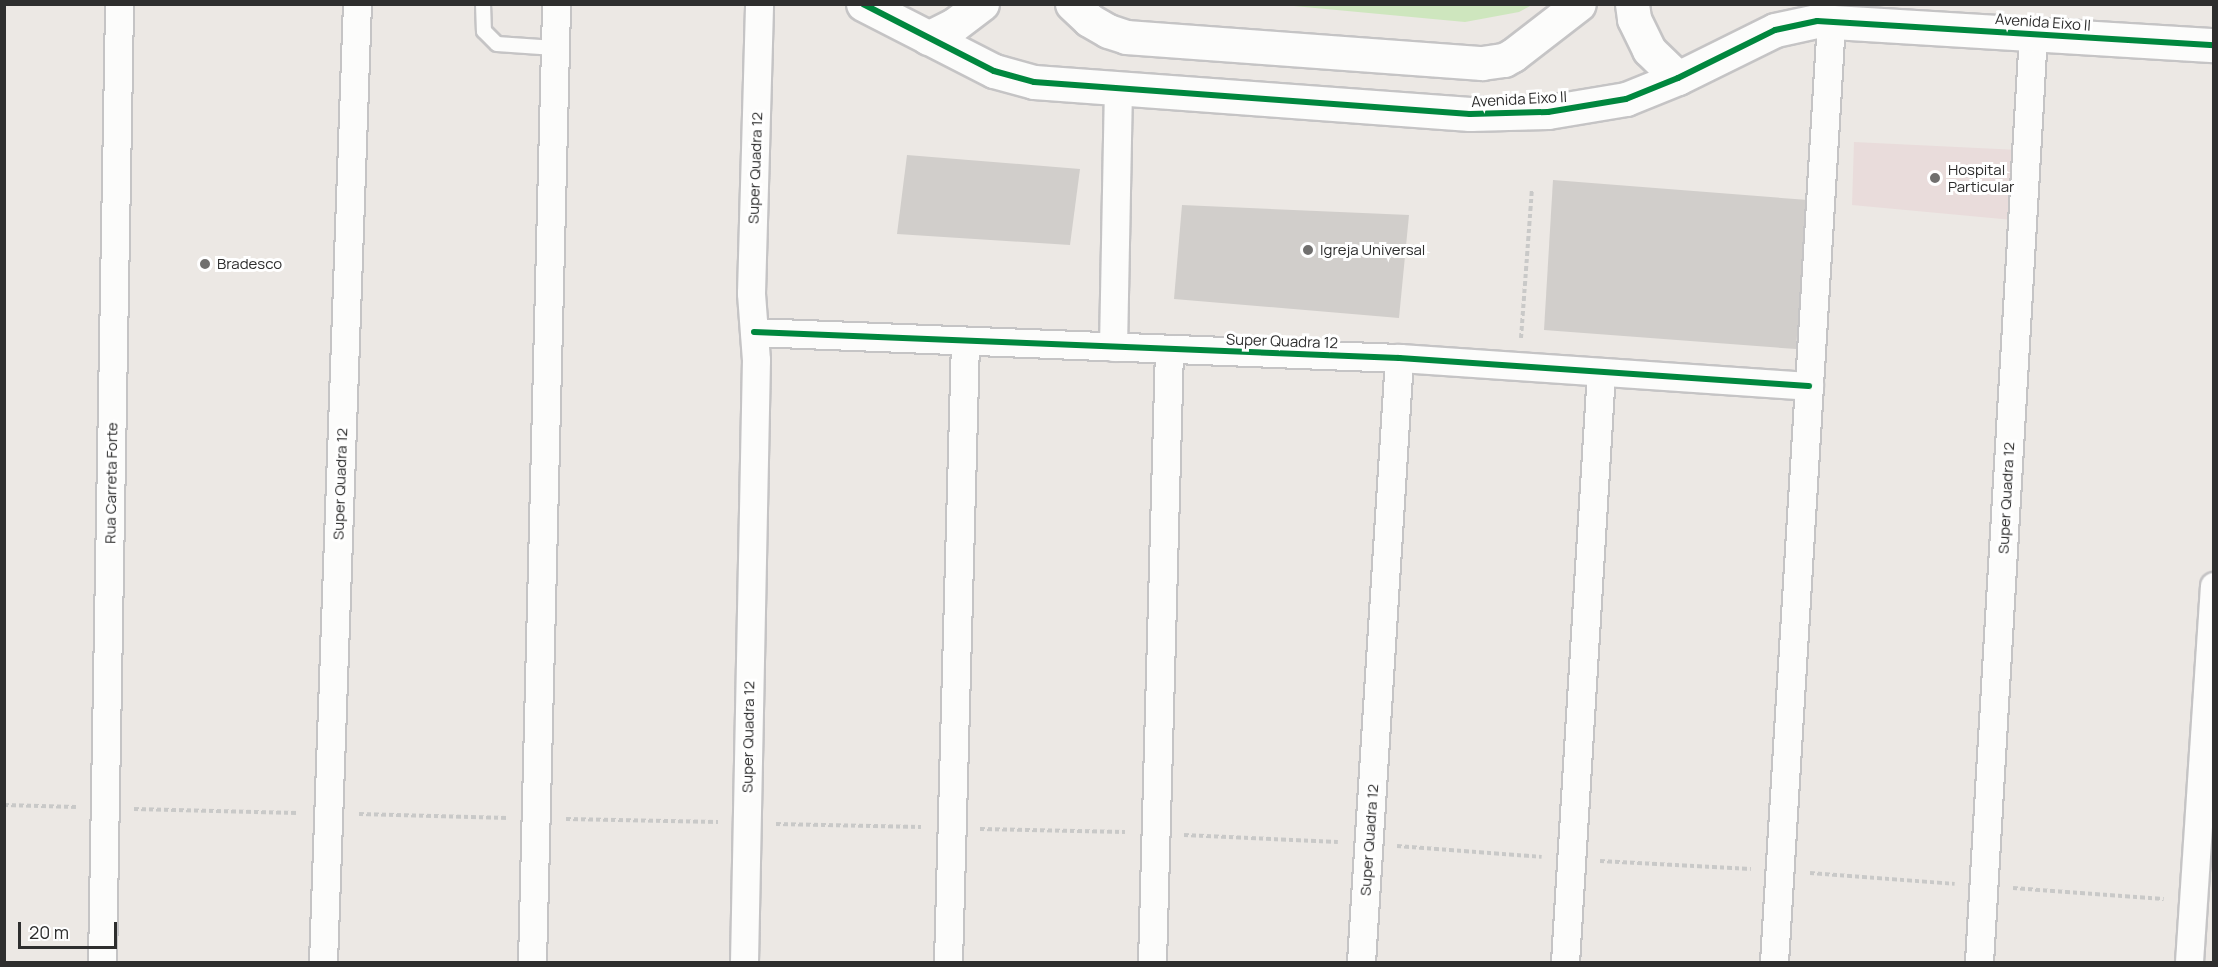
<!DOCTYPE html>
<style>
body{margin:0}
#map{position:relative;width:2218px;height:967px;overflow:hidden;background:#ece8e4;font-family:Manrope,sans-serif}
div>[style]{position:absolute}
.medical>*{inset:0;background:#e9dcdb}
.green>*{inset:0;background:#cee6be}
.building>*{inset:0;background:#d1cecb}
.path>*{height:4px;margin-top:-2px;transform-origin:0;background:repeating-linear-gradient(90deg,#c9c9c8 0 4.5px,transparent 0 7.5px)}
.roads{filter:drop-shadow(2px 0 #c5c4c5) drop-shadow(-2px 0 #c5c4c5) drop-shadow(0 2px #c5c4c5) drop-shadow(0 -2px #c5c4c5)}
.lane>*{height:14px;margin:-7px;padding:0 7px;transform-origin:7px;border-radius:7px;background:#fcfcfb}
.street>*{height:27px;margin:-13.5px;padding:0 13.5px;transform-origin:13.5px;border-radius:13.5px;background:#fcfcfb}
.secondary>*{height:33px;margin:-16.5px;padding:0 16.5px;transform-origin:16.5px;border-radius:16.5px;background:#fcfcfb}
.cycleway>*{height:6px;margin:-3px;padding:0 3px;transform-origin:3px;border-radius:3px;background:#00873e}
.dots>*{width:16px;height:16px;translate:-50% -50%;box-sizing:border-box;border:3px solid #fff;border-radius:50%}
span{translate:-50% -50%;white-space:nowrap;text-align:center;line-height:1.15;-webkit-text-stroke:6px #fff;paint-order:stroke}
.street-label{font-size:15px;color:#2e2e2e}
.poi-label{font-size:15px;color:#2e2e2e}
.left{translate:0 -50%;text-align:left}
.frame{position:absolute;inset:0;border:6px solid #2e2e2e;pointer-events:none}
.scale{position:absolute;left:18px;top:922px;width:99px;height:27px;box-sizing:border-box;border:3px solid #2e2e2e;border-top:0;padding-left:8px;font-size:18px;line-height:21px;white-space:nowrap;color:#2e2e2e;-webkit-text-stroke:4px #fff;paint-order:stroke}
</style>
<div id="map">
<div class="medical">
<div style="clip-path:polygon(1854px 142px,2019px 150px,2013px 220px,1852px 205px)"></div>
</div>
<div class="green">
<div style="clip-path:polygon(1283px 5px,1532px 5px,1519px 12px,1465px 22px)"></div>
</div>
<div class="building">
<div style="clip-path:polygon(907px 155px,1080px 169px,1070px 245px,897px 234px)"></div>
<div style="clip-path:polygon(1553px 180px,1808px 200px,1796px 349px,1544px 330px)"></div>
<div style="clip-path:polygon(1182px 205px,1409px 215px,1399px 318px,1174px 299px)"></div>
</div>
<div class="path">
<div style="left:1521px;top:338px;width:149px;rotate:-85.8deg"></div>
<div style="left:4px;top:805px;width:72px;rotate:1.6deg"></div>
<div style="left:134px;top:809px;width:164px;rotate:1.4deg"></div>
<div style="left:359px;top:814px;width:149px;rotate:1.5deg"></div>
<div style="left:566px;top:819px;width:152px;rotate:1.1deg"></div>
<div style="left:776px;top:824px;width:145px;rotate:1.2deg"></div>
<div style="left:980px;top:829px;width:145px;rotate:1.2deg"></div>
<div style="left:1184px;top:835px;width:154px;rotate:2.6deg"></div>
<div style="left:1397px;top:846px;width:145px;rotate:4.3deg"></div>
<div style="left:1600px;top:861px;width:151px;rotate:3deg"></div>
<div style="left:1810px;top:873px;width:145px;rotate:4.3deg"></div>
<div style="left:2013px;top:888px;width:151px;rotate:4.2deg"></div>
</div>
<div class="roads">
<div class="lane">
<div style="left:483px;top:4px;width:27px;rotate:88deg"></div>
<div style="left:484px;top:31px;width:18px;rotate:45deg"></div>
<div style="left:497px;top:44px;width:58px;rotate:3.9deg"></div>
</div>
<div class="street">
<div style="left:754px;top:332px;width:646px;rotate:2.31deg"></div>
<div style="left:1399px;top:358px;width:411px;rotate:3.9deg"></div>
<div style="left:1113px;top:347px;width:258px;rotate:-88.9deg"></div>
<div style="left:102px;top:962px;width:958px;rotate:-88.98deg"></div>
<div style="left:323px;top:962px;width:959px;rotate:-87.97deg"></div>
<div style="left:532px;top:962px;width:958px;rotate:-88.56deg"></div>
<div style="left:744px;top:962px;width:602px;rotate:-88.86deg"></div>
<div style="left:756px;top:360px;width:67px;rotate:-94.3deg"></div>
<div style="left:751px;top:293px;width:289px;rotate:-88.4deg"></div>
<div style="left:948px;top:962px;width:621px;rotate:-88.43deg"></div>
<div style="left:1152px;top:962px;width:613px;rotate:-88.41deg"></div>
<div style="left:1361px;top:962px;width:605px;rotate:-86.4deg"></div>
<div style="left:1565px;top:962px;width:591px;rotate:-86.51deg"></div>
<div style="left:1774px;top:962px;width:942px;rotate:-86.53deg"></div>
<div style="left:1979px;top:962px;width:931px;rotate:-86.67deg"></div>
<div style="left:2189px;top:962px;width:377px;rotate:-86.2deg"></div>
</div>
<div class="secondary">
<div style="left:863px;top:4px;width:147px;rotate:27.1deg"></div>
<div style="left:994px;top:71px;width:41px;rotate:15.4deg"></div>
<div style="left:1034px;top:82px;width:437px;rotate:4.2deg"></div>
<div style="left:1470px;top:114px;width:78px;rotate:-1.5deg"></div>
<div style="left:1548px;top:112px;width:79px;rotate:-9.5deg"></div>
<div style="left:1626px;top:99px;width:56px;rotate:-22deg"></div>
<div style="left:1678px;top:78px;width:108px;rotate:-26.3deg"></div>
<div style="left:1775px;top:30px;width:43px;rotate:-12.1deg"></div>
<div style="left:1817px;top:21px;width:398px;rotate:3.5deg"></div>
<div style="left:1072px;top:4px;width:23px;rotate:43deg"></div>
<div style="left:1089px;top:20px;width:22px;rotate:30deg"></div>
<div style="left:1108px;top:31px;width:19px;rotate:18deg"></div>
<div style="left:1126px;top:37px;width:357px;rotate:4.2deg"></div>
<div style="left:1482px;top:63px;width:22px;rotate:-8deg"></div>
<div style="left:1504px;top:60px;width:10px;rotate:-29deg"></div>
<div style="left:1513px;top:55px;width:83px;rotate:-37.7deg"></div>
<div style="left:1632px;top:4px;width:15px;rotate:82deg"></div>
<div style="left:1634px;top:19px;width:34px;rotate:64deg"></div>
<div style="left:1649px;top:50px;width:40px;rotate:44deg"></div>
<div style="left:928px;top:38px;width:29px;rotate:-27deg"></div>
<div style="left:954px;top:25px;width:35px;rotate:-37deg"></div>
</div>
</div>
<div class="cycleway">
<div style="left:863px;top:4px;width:147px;rotate:27.1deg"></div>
<div style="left:994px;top:71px;width:41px;rotate:15.4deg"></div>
<div style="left:1034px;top:82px;width:437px;rotate:4.2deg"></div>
<div style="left:1470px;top:114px;width:78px;rotate:-1.5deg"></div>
<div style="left:1548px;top:112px;width:79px;rotate:-9.5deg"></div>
<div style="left:1626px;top:99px;width:56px;rotate:-22deg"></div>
<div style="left:1678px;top:78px;width:108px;rotate:-26.3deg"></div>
<div style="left:1775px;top:30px;width:43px;rotate:-12.1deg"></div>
<div style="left:1817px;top:21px;width:398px;rotate:3.5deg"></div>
<div style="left:754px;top:332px;width:646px;rotate:2.31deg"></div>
<div style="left:1399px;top:358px;width:411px;rotate:3.9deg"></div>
</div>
<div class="dots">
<div style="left:1935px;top:178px;background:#706f6e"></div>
<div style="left:1308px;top:250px;background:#706f6e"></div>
<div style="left:205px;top:264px;background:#706f6e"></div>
</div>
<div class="street-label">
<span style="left:2043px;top:22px;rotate:4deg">Avenida Eixo II</span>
<span style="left:1519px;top:99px;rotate:-3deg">Avenida Eixo II</span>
<span style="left:755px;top:168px;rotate:-88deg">Super Quadra 12</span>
<span style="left:1282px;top:341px;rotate:2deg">Super Quadra 12</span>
<span style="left:111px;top:483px;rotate:-89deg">Rua Carreta Forte</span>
<span style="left:340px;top:484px;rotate:-88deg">Super Quadra 12</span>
<span style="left:2006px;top:498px;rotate:-87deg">Super Quadra 12</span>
<span style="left:748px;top:737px;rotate:-89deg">Super Quadra 12</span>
<span style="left:1369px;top:840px;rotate:-86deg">Super Quadra 12</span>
</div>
<div class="poi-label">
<span class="left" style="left:1948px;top:178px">Hospital<br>Particular</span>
<span class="left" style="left:1320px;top:250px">Igreja Universal</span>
<span class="left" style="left:217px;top:264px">Bradesco</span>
</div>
<div class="frame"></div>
<div class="scale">20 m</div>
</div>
